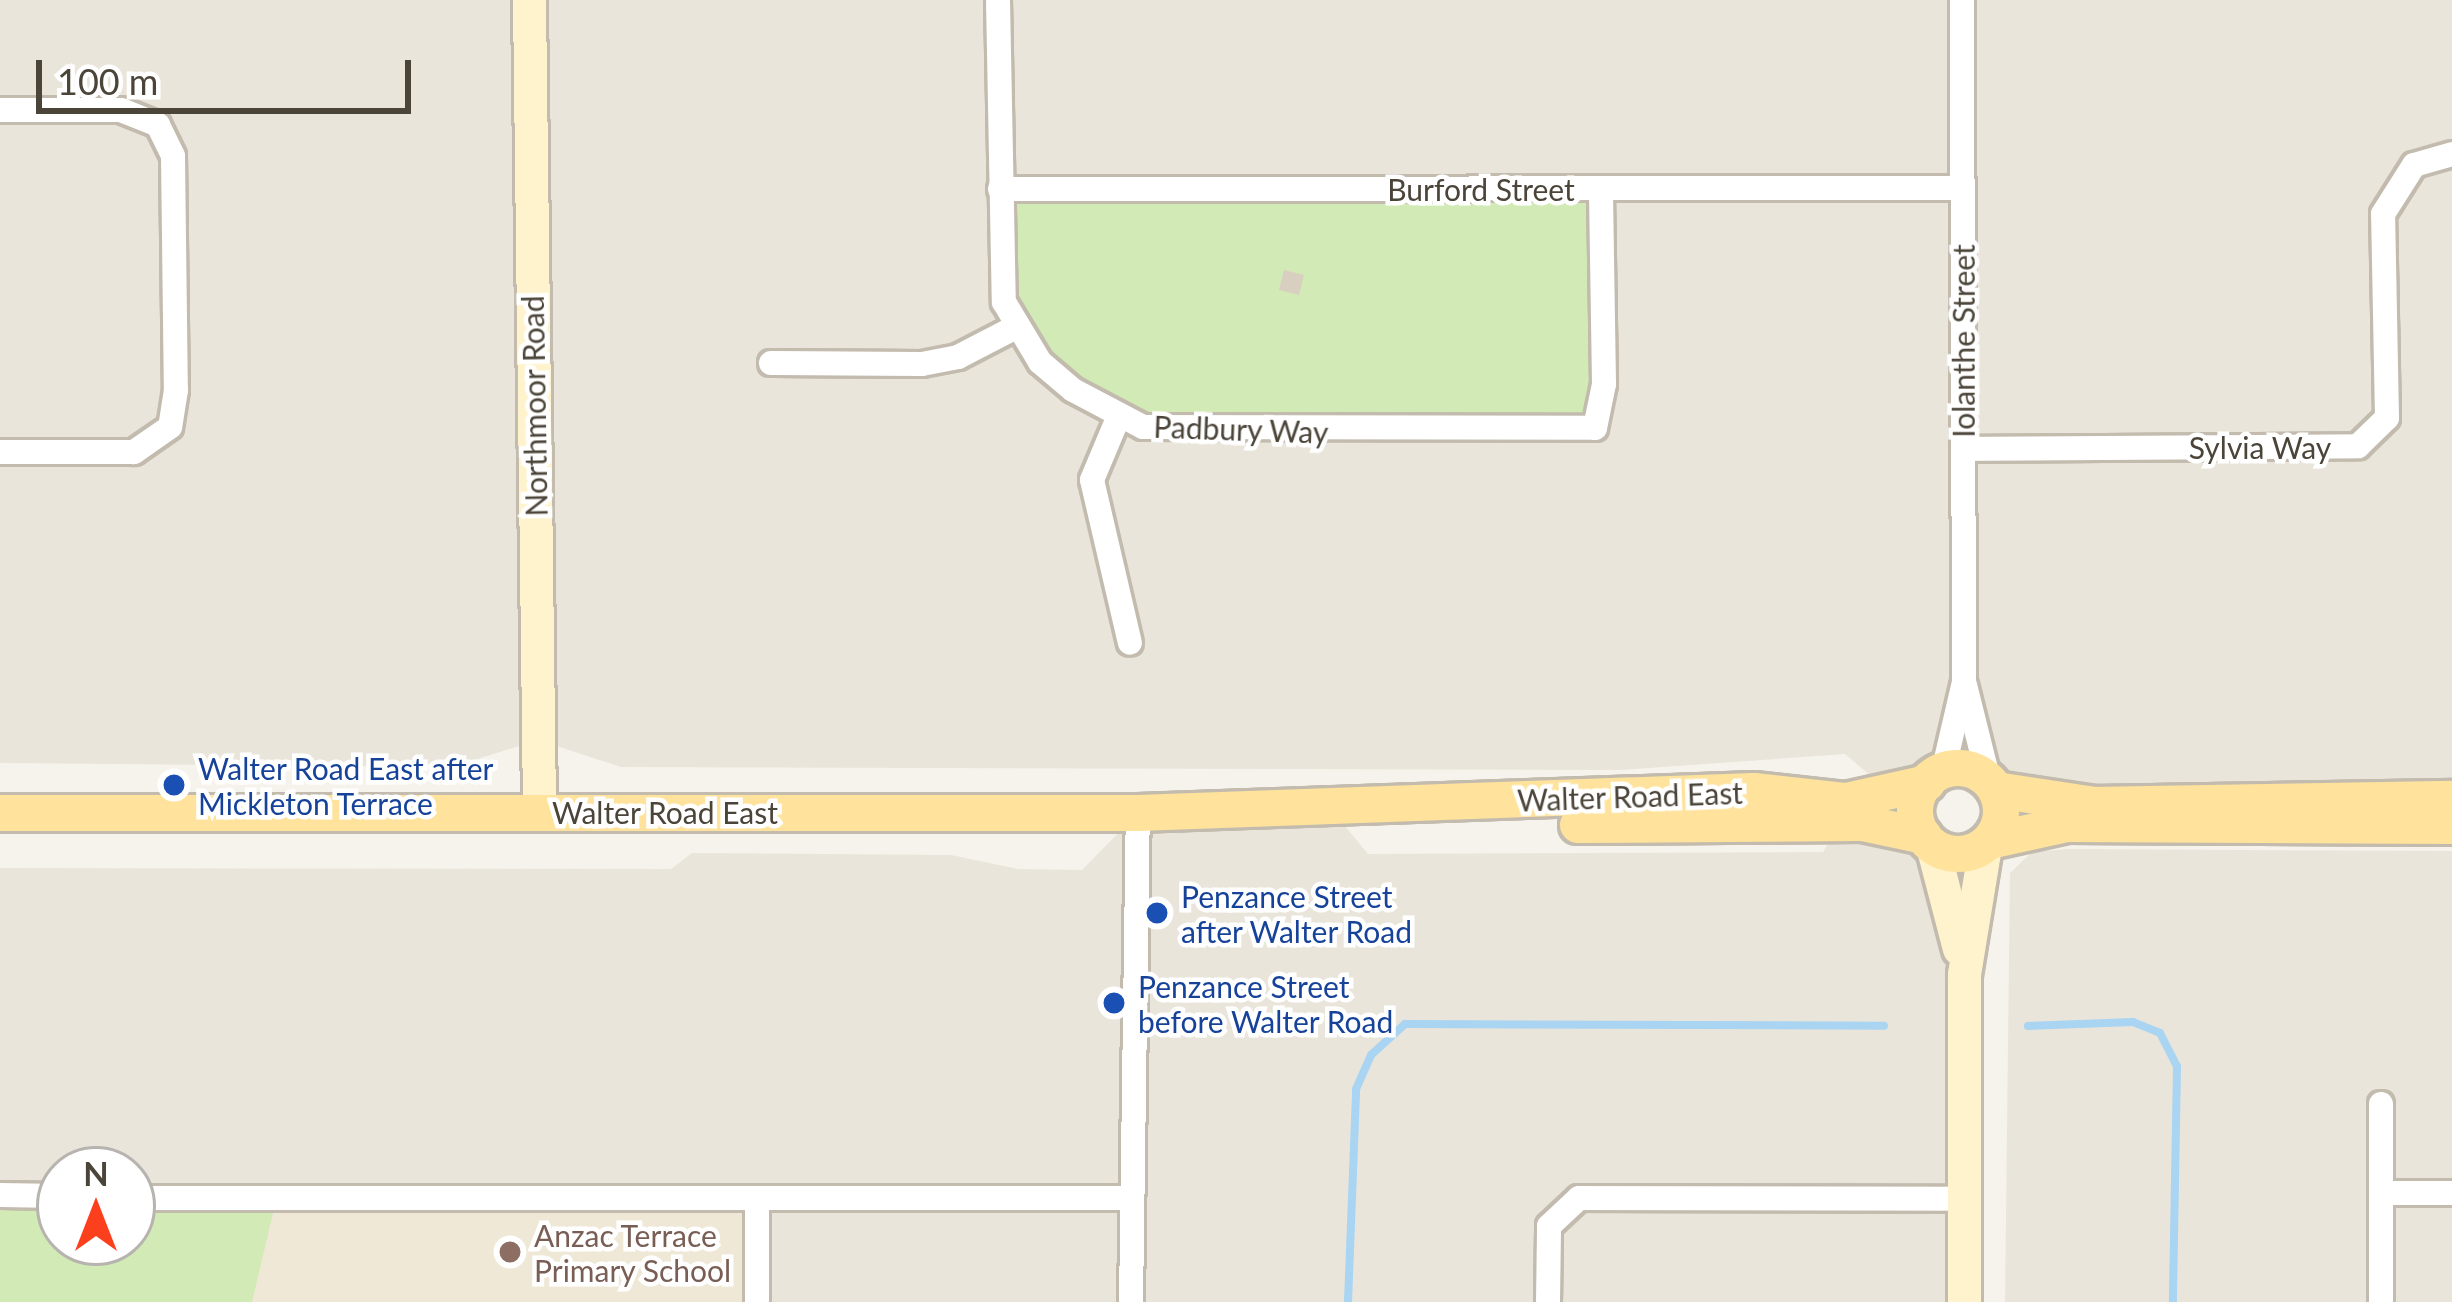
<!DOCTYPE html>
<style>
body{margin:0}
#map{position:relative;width:2452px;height:1302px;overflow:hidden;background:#f6f3ec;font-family:Lato,sans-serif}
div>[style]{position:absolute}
.residential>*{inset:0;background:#eae5da}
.education>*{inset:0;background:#efe8d6}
.green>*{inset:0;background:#d2eab5}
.stream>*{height:8px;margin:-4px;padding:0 4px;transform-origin:4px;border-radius:4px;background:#a9d4f2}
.building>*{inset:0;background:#d8cfc1}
.roads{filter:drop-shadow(3px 0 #c2bbae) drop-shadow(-3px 0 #c2bbae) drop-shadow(0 3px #c2bbae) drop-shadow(0 -3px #c2bbae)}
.street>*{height:24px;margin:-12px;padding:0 12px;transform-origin:12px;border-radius:12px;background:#fff}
.secondary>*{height:33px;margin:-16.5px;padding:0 16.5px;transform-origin:16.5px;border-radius:16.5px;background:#fff3cd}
.primary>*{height:36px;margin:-18px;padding:0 18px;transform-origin:18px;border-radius:18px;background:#ffe39c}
.primary>.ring{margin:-18px;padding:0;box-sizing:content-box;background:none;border:36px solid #ffe39c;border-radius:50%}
.dots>*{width:33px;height:33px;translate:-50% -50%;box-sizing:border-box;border:6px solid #fff;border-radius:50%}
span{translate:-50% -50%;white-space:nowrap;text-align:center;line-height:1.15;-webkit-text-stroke:9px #fff;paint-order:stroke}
.street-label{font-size:30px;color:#4b4439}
.transit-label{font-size:30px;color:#164399}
.left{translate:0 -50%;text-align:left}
.education-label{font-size:30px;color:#785e54}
.north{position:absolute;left:36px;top:1146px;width:120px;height:120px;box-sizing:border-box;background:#fff;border:3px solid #b7b4b0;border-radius:50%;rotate:0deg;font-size:33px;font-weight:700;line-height:48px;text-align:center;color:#4b4439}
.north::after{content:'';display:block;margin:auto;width:42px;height:54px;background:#fc3f1d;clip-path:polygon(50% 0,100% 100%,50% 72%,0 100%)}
.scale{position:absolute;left:36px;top:60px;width:375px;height:54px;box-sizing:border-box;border:6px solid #4b4439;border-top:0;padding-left:15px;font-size:36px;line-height:42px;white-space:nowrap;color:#4b4439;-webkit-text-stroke:9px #fff;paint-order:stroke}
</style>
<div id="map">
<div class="residential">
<div style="clip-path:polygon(0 0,2452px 0,2452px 799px,2181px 801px,1954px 768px,1891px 793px,1845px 754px,1621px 770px,621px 767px,538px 740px,452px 767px,0 763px)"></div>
<div style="clip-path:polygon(evenodd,1330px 808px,1368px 854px,1823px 852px,1839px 823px,1924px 836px,1949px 891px,1957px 1302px,0 1302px,0 868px,671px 869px,692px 853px,951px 855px,1018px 869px,1082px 870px,1138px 813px,1330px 808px,60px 1170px,132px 1170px,132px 1242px,60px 1242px,60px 1170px)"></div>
<div style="clip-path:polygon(2069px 849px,2452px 851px,2452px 1302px,2005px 1302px,2010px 873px,2032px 852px)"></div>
</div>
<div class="education">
<div style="clip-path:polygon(276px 1200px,757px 1201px,757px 1302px,252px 1302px)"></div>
</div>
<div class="green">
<div style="clip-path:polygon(1000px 189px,1601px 189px,1595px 428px,1118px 418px,1014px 328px)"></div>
<div style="clip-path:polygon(0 1195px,60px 1196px,60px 1242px,132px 1242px,132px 1198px,276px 1200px,252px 1302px,0 1302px)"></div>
</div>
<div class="stream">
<div style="left:2028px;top:1026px;width:105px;rotate:-2.2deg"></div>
<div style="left:2133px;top:1022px;width:29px;rotate:22deg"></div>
<div style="left:2160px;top:1033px;width:37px;rotate:63deg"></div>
<div style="left:2177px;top:1066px;width:236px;rotate:91deg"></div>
<div style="left:1348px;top:1302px;width:213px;rotate:-87.8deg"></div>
<div style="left:1356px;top:1089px;width:37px;rotate:-66deg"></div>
<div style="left:1371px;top:1055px;width:46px;rotate:-42.4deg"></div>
<div style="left:1405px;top:1024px;width:479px;rotate:0.2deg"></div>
</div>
<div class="building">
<div style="clip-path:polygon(1284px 270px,1304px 275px,1299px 295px,1279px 290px)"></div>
</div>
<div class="roads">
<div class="street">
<div style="left:998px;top:0;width:302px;rotate:88.9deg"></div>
<div style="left:1004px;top:302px;width:70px;rotate:59deg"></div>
<div style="left:1040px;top:362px;width:43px;rotate:40.3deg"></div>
<div style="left:1073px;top:390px;width:79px;rotate:27.9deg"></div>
<div style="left:1143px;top:427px;width:452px;rotate:0.1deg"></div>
<div style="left:1595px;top:428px;width:45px;rotate:-78.4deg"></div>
<div style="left:1604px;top:384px;width:195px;rotate:-90.9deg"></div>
<div style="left:0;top:110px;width:121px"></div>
<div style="left:121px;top:110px;width:40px;rotate:22deg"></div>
<div style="left:158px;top:125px;width:34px;rotate:64deg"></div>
<div style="left:173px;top:156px;width:234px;rotate:89.3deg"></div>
<div style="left:176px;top:390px;width:37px;rotate:99deg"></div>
<div style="left:170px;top:427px;width:44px;rotate:145.2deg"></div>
<div style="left:134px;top:452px;width:134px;rotate:180deg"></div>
<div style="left:1000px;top:189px;width:963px;rotate:-0.06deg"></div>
<div style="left:771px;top:363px;width:151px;rotate:0.4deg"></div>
<div style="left:922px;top:364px;width:37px;rotate:-11deg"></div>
<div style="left:958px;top:357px;width:63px;rotate:-27.4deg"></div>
<div style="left:1118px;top:418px;width:67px;rotate:112.8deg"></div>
<div style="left:1092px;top:480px;width:167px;rotate:76.9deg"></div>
<div style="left:1963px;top:449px;width:395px;rotate:-0.4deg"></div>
<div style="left:2358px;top:446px;width:40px;rotate:-44deg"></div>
<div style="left:2387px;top:418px;width:204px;rotate:-91.1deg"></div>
<div style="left:2383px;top:214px;width:58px;rotate:-57.7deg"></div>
<div style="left:2414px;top:165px;width:40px;rotate:-16deg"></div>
<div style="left:1965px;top:685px;width:99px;rotate:76deg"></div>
<div style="left:1943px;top:772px;width:92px;rotate:-76.9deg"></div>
<div style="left:1964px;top:682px;width:682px;rotate:-90.17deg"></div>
<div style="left:2381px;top:1104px;width:198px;rotate:90deg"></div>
<div style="left:2381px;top:1193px;width:71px"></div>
<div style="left:0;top:1195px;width:60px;rotate:1deg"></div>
<div style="left:132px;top:1198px;width:999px"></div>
<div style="left:757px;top:1302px;width:101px;rotate:-90deg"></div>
<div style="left:1131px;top:1302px;width:489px;rotate:-89.2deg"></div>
<div style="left:1548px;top:1302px;width:76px;rotate:-89.2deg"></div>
<div style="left:1549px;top:1226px;width:41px;rotate:-43deg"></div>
<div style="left:1579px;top:1198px;width:385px;rotate:0.1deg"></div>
</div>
<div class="secondary">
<div style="left:529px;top:0;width:812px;rotate:89.29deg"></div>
<div style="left:1932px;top:845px;width:107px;rotate:75.4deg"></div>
<div style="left:1964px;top:1302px;width:328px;rotate:-90deg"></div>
<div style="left:1964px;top:974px;width:130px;rotate:-80.7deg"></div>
</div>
<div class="primary">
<div class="ring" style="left:1915px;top:768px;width:50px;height:50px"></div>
<div style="left:1996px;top:790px;width:100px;rotate:8.6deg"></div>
<div style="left:2095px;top:805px;width:357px;rotate:-1deg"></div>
<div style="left:0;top:813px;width:1138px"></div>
<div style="left:1138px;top:813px;width:616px;rotate:-2.05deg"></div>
<div style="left:1754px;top:791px;width:93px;rotate:6.2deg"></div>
<div style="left:1846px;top:801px;width:83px;rotate:-12.5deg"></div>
<div style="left:1578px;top:825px;width:284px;rotate:-0.4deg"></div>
<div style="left:1862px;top:823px;width:63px;rotate:11.8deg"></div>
<div style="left:1990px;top:841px;width:79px;rotate:-12.4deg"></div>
<div style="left:2067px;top:824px;width:385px;rotate:0.3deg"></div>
</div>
</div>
<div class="dots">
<div style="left:174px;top:785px;background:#1a4fb4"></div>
<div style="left:1157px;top:913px;background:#1a4fb4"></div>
<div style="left:1114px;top:1003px;background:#1a4fb4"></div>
<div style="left:510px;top:1252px;background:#8d6e63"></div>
</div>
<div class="street-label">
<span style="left:1481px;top:189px">Burford Street</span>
<span style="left:1963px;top:341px;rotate:-90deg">Iolanthe Street</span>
<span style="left:534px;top:406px;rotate:-91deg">Northmoor Road</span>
<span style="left:1241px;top:429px;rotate:2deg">Padbury Way</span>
<span style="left:2260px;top:447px">Sylvia Way</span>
<span style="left:1630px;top:796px;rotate:-2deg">Walter Road East</span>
<span style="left:665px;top:812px">Walter Road East</span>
</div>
<div class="transit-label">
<span class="left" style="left:198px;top:785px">Walter Road East after<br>Mickleton Terrace</span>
<span class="left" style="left:1181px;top:913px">Penzance Street<br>after Walter Road</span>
<span class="left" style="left:1138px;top:1003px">Penzance Street<br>before Walter Road</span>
</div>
<div class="education-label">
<span class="left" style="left:534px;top:1252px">Anzac Terrace<br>Primary School</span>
</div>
<div class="north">N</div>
<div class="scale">100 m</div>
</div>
